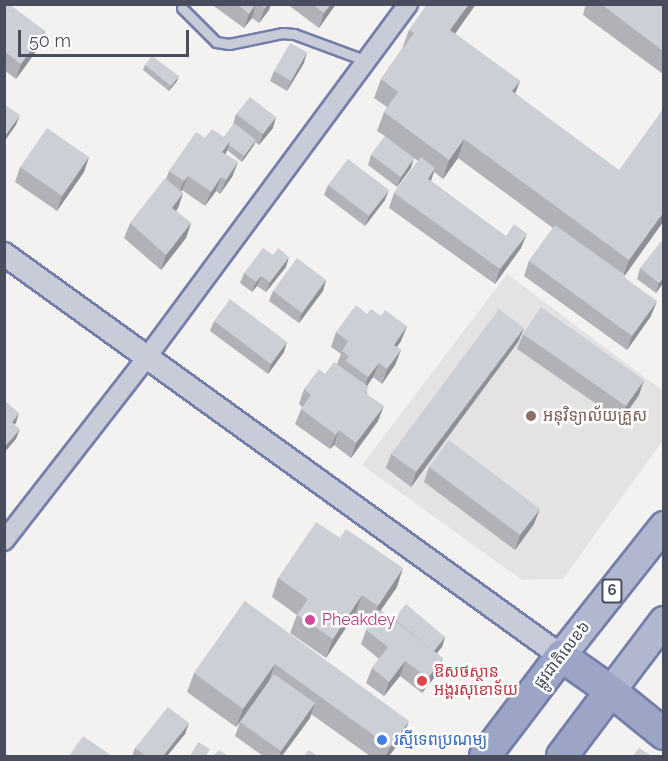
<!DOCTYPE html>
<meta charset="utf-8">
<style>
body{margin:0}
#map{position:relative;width:668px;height:761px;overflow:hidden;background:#f3f2f1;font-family:Raleway,"Noto Sans Khmer",sans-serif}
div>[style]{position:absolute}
.education>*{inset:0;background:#e4e2e3}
.roads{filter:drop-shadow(2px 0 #747eab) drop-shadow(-2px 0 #747eab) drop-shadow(0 2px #747eab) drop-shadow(0 -2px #747eab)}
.service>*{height:9px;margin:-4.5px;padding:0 4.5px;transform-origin:4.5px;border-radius:4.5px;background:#c8cbd8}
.minor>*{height:18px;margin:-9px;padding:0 9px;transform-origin:9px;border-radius:9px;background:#c8cbd8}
.tertiary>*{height:22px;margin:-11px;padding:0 11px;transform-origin:11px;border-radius:11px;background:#c8cbd8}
.primary>*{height:28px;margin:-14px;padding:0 14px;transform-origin:14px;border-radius:14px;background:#b1b7cf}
.trunk>*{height:30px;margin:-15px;padding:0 15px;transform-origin:15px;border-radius:15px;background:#9da5c7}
.wall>*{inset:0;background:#b0b2b8}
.shaded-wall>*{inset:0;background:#909196}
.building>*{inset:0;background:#cdcfd6}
.dots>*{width:16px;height:16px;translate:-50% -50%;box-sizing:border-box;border:3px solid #fff;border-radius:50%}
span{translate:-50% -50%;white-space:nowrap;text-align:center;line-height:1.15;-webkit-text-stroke:5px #fff;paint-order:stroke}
.shield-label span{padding:2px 4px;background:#fff;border:2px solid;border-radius:4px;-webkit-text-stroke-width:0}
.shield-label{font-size:15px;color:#494d5e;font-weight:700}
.education-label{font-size:16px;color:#785e54}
.left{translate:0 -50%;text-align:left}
.hotel-label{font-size:16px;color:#b23c85}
.street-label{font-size:16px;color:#494d5e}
.health-label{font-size:16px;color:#be3a42}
.shop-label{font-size:16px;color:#366cbe}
.frame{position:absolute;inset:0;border:6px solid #494d5e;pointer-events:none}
.scale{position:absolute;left:18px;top:30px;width:171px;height:27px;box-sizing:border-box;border:3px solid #494d5e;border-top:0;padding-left:8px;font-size:18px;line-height:21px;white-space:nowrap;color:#494d5e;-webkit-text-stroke:4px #fff;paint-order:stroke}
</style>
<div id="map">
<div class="education">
<div style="clip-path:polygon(507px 274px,663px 391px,663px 440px,563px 579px,522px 580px,362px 465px)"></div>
</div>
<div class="roads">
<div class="service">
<div style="left:182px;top:8px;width:48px;rotate:45deg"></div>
<div style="left:216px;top:42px;width:13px;rotate:9deg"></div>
<div style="left:229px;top:44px;width:54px;rotate:-11.7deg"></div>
<div style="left:282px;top:33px;width:12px;rotate:5deg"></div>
<div style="left:294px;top:34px;width:78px;rotate:20.3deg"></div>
</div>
<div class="minor">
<div style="left:4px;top:541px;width:233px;rotate:-52.1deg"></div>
<div style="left:147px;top:357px;width:439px;rotate:-53.5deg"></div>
</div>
<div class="tertiary">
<div style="left:4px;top:254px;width:687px;rotate:35.82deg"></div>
</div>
<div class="primary">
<div style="left:561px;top:656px;width:166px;rotate:-51.6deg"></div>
<div style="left:611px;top:691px;width:88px;rotate:-52.9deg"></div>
</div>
<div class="trunk">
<div style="left:485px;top:756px;width:126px;rotate:-52.8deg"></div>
<div style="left:561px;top:656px;width:61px;rotate:35deg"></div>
<div style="left:611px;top:691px;width:68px;rotate:39.1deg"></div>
<div style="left:562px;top:756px;width:81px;rotate:-53deg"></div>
</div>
</div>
<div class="wall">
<div style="clip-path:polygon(4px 4px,45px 31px,40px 46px,16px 79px,4px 70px)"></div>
<div style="clip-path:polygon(211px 4px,271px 4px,269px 10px,259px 23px,252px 18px,244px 28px)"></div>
<div style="clip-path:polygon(287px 4px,336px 4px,319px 28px)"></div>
<div style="clip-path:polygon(476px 4px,455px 34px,520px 81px,515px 93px,663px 222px,624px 277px,651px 316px,627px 350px,524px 276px,529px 261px,553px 228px,458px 158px,443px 179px,434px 172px,431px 181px,521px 248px,495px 284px,389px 208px,394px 193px,418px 161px,404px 151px,411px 168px,397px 187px,368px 165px,371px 155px,385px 136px,377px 131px,384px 112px,387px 107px,374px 98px,381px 79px,402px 49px,409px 30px)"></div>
<div style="clip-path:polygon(586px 4px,663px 4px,663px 74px,583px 15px)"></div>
<div style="clip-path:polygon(304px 63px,287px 91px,270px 81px,274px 71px)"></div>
<div style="clip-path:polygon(145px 65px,177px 81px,169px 91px,143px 70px)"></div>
<div style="clip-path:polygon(236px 114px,273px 128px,259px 145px,255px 142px,254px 145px,242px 162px,227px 150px,225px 154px,238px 162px,232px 177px,220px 194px,216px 191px,205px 206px,182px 190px,181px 191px,183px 193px,178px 208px,176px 211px,191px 223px,186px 238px,161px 270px,124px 238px,130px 223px,166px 179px,169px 171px,205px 138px,224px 137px,233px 125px)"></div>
<div style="clip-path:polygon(89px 157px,84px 172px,57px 211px,15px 182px,20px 167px)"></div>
<div style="clip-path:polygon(328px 185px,385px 200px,365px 226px,324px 195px)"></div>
<div style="clip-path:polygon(286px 267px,266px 292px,257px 286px,252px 292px,240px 283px,244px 273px)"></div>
<div style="clip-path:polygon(640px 268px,663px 283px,656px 293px,637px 279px)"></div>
<div style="clip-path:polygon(326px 280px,323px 291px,299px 323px,269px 301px,273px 291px)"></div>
<div style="clip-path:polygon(367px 314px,381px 316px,407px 326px,401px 341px,397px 347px,401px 350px,395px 365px,382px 384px,373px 377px,367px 386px,367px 394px,378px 421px,351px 458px,334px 445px,330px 449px,295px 424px,302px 407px,299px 404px,304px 389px,325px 374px,337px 364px,341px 354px,331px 347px,336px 332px)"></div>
<div style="clip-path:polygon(214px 321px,284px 352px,268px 374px,210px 331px)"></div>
<div style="clip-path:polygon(524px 328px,518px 342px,411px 487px,386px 468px,391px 454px)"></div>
<div style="clip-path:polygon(523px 334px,639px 395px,621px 421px,517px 349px)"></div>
<div style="clip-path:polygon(429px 467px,534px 524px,515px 550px,424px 482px)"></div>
<div style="clip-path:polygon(278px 578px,397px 587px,379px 613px,394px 620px,394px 619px,445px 637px,442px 647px,437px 653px,438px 673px,422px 693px,400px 676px,384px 696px,366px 683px,372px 668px,379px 659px,361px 644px,366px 630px,370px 624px,355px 614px,326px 658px,290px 633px,297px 615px,272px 597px)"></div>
<div style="clip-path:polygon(245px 601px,402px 739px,389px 756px,370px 756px,311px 714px,310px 718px,282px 756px,263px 756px,235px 736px,240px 722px,236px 727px,187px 692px,194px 673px)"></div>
<div style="clip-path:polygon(185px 734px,167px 756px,132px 756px,135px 748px)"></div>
</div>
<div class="shaded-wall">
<div style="clip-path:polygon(256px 4px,252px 18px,244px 28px,249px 14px)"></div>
<div style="clip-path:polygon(268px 4px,271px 4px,269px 10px,259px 23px,265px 8px)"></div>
<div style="clip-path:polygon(331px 4px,336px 4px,319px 28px,324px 13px)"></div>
<div style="clip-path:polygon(469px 4px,476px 4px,444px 49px,450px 30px)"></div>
<div style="clip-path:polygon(45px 31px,40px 46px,16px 79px,21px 64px)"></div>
<div style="clip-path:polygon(307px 52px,304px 63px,287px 91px,291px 81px)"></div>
<div style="clip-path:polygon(179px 76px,177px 81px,169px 91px,171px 86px)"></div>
<div style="clip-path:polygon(520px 81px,513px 99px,512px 91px)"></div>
<div style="clip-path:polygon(20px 115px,16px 125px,4px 142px,4px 137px)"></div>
<div style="clip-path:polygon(276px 117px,273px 128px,259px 145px,263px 134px)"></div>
<div style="clip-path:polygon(464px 139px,458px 158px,443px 179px,449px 160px)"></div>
<div style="clip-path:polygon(256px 140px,254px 145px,242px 162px,244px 156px)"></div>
<div style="clip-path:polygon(230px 141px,225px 156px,222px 152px)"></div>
<div style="clip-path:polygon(89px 157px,84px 172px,57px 211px,62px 196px)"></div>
<div style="clip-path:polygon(414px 158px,411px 168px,397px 187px,401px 177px)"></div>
<div style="clip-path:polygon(238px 162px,232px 177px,220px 194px,226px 180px)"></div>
<div style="clip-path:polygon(435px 168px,430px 183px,428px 179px)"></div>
<div style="clip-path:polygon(188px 176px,182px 190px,178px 196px,184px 181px)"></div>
<div style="clip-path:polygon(221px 177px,216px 191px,205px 206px,211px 192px)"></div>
<div style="clip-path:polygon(389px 190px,385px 200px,365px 226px,369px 216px)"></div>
<div style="clip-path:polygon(183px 193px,178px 208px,167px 223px,172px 208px)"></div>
<div style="clip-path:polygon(663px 213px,663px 222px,622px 279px,629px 260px)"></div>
<div style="clip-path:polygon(191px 223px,186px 238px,161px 270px,166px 255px)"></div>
<div style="clip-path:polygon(527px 234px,521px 248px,495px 284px,500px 269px)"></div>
<div style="clip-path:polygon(289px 257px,286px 267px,266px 292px,270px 282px)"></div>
<div style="clip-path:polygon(261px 276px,257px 286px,252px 292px,256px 282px)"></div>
<div style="clip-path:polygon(663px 278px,663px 283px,656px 293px,659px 283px)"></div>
<div style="clip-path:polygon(326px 280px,323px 291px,299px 323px,302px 313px)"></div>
<div style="clip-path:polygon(657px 301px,651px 316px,627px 350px,632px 336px)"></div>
<div style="clip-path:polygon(407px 326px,401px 341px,388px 359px,394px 345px)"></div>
<div style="clip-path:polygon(524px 328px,518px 342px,411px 487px,416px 472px)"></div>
<div style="clip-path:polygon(287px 342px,284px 352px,268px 374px,271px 364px)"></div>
<div style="clip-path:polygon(401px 350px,395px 365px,382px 384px,387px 369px)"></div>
<div style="clip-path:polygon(379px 363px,373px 377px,363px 392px,368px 377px)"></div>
<div style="clip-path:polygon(644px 380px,639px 395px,621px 421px,626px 406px)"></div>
<div style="clip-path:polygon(384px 406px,378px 421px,351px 458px,356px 443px)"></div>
<div style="clip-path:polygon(19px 413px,16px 423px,8px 432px,12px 422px)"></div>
<div style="clip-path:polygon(20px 429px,16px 439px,4px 453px,6px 445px)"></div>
<div style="clip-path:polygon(339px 430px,334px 445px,330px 449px,336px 435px)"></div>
<div style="clip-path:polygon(540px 509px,534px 524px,515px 550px,520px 535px)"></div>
<div style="clip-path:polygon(403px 568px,397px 587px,371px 624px,378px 606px)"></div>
<div style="clip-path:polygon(362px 595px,355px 614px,326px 658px,333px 639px)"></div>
<div style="clip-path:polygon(445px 637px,442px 647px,430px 661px,434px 651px)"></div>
<div style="clip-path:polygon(443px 658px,438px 673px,422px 693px,428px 678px)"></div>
<div style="clip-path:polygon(405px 661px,400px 676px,384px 696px,389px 682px)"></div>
<div style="clip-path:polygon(275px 664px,268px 683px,236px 727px,243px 709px)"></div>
<div style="clip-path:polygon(315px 703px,310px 718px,282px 756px,279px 756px,281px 751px)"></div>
<div style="clip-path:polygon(409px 721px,402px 739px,389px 756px,386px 756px,390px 747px)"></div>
<div style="clip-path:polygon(189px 723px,185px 734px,167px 756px,163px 756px)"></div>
</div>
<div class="building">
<div style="clip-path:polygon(4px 4px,9px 4px,45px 31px,21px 64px,4px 51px)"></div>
<div style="clip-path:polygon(237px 4px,256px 4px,249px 14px)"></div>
<div style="clip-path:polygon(259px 4px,268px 4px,265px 8px)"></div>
<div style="clip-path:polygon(312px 4px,331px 4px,324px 13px)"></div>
<div style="clip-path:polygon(427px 4px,469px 4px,450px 30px,520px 81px,512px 91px,619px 170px,663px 109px,663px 213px,629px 260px,464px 139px,449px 160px,384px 112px,398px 92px,381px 79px,414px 33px,409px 30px)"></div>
<div style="clip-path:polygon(601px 4px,663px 4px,663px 51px)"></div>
<div style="clip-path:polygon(290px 43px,307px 52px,291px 81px,274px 71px)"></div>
<div style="clip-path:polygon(152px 56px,179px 76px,171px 86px,145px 65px)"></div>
<div style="clip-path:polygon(250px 97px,276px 117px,263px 134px,236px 114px)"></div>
<div style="clip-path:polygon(4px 104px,20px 115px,4px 137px)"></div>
<div style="clip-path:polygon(234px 123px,256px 140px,244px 156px,229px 145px,230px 141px,224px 137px)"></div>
<div style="clip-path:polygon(47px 128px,89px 157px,62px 196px,20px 167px)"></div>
<div style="clip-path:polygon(212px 129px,230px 141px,222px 152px,238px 162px,226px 180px,221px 177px,211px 192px,188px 176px,184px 181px,169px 171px,196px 132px,205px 138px)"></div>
<div style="clip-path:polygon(385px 136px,414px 158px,401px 177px,371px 155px)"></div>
<div style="clip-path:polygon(421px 157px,435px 168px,428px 179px,506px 236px,514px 224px,527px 234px,500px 269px,394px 193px)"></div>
<div style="clip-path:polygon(348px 159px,389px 190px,369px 216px,328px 185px)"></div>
<div style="clip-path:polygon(165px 178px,183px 193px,172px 208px,191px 223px,166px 255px,130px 223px)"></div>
<div style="clip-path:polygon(555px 225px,625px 275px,624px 277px,657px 301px,632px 336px,529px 261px)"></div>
<div style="clip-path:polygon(663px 239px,663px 278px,659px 283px,640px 268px)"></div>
<div style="clip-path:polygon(263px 248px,273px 255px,278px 248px,289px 257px,270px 282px,261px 276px,256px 282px,244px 273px)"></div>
<div style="clip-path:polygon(297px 258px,326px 280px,302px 313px,273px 291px)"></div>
<div style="clip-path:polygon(230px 299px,287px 342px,271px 364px,214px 321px)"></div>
<div style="clip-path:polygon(356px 305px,367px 314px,371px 309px,381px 316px,385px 310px,407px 326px,394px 345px,401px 350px,387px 369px,379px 363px,368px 377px,346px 361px,349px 356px,342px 351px,348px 341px,336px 332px)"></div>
<div style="clip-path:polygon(541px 307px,644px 380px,626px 406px,523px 334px)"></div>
<div style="clip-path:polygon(499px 309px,524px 328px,416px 472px,391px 454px)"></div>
<div style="clip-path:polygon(334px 362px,369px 387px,365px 393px,384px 406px,356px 443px,339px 430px,336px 435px,301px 409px,311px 395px,304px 389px,319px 369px,325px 374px)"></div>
<div style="clip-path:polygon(4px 400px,19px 413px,12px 422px,20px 429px,6px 445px,4px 444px)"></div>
<div style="clip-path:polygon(449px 440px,540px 509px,520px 535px,429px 467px)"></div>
<div style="clip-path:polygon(316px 522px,340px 538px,346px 529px,403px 568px,378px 606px,362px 595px,333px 639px,297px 615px,308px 599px,278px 578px)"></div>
<div style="clip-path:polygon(245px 601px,409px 721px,390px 747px,275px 664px,243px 709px,194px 673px)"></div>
<div style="clip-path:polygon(406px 604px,445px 637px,434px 651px,394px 619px)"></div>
<div style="clip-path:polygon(381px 610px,443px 658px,428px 678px,405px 661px,389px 682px,372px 668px,388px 647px,366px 630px)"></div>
<div style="clip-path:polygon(274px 674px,315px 703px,281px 751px,240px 722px)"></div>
<div style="clip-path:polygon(168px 707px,189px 723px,163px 756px,146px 756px,135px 748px)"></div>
<div style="clip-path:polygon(83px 736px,112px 756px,69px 756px)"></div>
<div style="clip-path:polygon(198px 742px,210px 749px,206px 756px,190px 756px)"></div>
<div style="clip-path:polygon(639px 748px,652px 756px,633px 756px)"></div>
<div style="clip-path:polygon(219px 750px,228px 756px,213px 756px)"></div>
<div style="clip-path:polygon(309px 750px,318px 756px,304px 756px)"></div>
</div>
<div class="dots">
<div style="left:531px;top:416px;background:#8d6e63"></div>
<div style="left:310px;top:620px;background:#d1479c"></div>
<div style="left:422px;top:681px;background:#e0444e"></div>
<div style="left:382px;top:740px;background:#3f7fe0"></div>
</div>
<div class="shield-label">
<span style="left:612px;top:591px">6</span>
</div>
<div class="education-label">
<span class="left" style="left:543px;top:416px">អនុវិទ្យាល័យគ្រួស</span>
</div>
<div class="hotel-label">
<span class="left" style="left:322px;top:620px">Pheakdey</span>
</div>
<div class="street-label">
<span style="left:562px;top:655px;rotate:-52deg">ផ្លូវជាតិលេខ៦</span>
</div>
<div class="health-label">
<span class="left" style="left:434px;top:681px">ឱសថស្ថាន<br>អង្គរសុខោទ័យ</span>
</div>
<div class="shop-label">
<span class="left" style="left:394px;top:740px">រស្មីទេពប្រណម្យ</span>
</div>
<div class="frame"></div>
<div class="scale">50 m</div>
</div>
